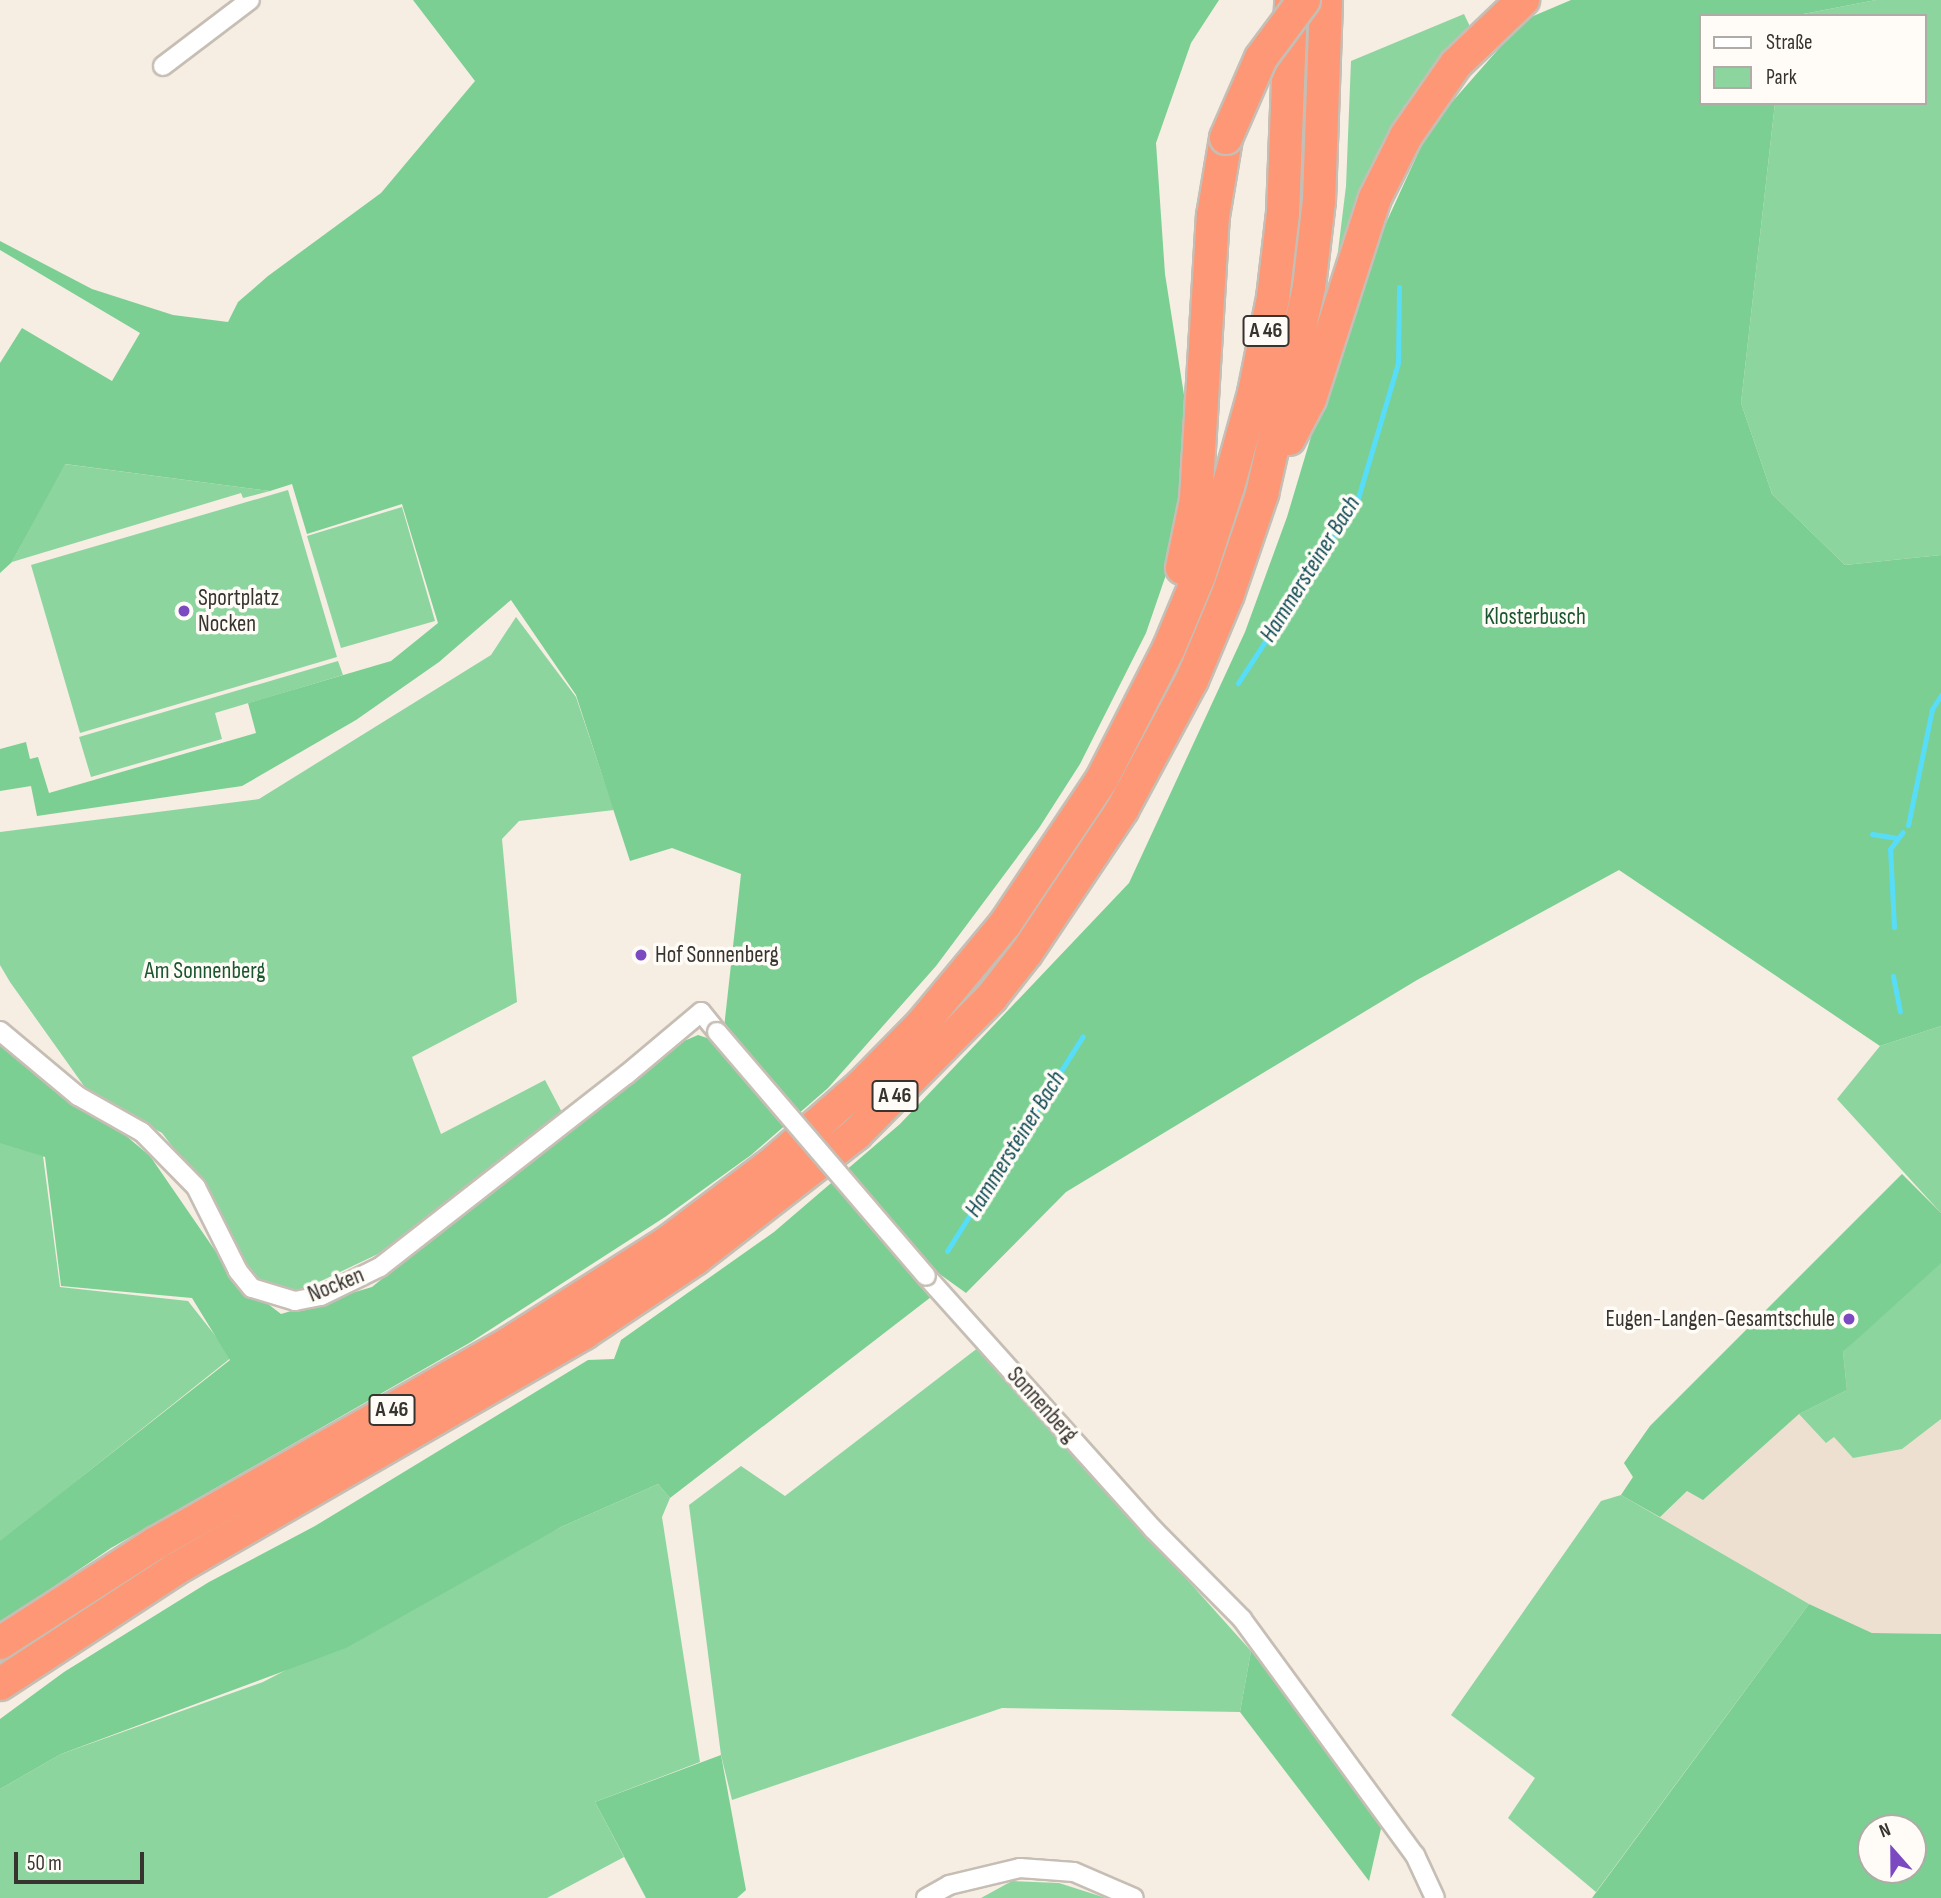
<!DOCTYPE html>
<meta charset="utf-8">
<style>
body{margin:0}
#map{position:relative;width:1941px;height:1898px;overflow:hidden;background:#f6ede3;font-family:"Sofia Sans Condensed",sans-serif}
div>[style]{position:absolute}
.built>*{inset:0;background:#ede0d0}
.green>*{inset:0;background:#8dd59f}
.forest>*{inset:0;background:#7bcf92}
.stream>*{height:5px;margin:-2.5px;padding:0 2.5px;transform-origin:2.5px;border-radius:2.5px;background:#58ddf8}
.roads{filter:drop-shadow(2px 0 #c6beb4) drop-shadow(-2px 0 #c6beb4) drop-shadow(0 2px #c6beb4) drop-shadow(0 -2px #c6beb4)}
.minor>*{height:18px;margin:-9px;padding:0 9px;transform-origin:9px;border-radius:9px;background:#fff}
.motorway>*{height:32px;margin:-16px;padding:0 16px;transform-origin:16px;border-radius:16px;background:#fd9775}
.bridges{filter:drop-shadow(2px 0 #c6beb4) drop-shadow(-2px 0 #c6beb4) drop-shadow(0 2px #c6beb4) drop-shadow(0 -2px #c6beb4)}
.minor-bridge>*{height:18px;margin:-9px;padding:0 9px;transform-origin:9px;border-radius:9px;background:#fff}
.motorway-bridge>*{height:32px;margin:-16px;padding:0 16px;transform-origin:16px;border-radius:16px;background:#fd9775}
.dots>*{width:19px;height:19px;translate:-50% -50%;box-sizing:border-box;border:4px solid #fffcf7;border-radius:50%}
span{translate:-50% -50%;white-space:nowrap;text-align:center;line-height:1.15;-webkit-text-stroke:7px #fffcf7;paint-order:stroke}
.shield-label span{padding:2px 5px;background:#fffcf7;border:2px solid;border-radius:5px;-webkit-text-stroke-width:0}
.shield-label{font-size:21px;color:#373430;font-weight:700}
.poi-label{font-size:23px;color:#373430}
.left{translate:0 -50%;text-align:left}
.right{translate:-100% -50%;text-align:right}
.park-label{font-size:23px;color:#1a562f}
.street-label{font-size:23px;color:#373430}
.water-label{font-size:24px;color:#0c4853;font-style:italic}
.legend{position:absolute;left:1699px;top:14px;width:228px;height:91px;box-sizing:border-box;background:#fffcf7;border:2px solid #afaca7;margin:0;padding:9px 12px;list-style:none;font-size:21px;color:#373430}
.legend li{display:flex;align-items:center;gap:14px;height:35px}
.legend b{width:35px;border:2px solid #afaca7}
.north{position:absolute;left:1857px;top:1814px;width:70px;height:70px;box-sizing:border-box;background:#fffcf7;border:2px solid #afaca7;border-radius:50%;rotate:339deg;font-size:19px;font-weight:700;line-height:28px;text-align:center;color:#373430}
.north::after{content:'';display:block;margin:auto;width:24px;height:32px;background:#7b49c0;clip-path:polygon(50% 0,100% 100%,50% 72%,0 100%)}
.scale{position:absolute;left:14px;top:1852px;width:130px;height:32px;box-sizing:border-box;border:4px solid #373430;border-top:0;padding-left:9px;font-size:21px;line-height:24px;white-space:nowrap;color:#373430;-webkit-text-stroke:5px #fffcf7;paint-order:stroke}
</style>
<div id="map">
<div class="built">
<div style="clip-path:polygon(1902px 1174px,1941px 1213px,1941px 1634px,1872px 1633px,1809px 1604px,1621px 1495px,1633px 1477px,1624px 1463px,1650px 1426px)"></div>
</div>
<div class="green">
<div style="clip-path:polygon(1876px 0,1941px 0,1941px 555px,1845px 565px,1772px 494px,1741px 403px,1775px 103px,1925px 103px,1925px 16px,1793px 16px)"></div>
<div style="clip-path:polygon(1464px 14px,1474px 35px,1404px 106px,1367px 186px,1335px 276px,1346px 186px,1351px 61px)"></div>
<div style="clip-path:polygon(64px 464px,270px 491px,243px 498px,241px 493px,12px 562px)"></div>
<div style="clip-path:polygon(288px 490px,337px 657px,80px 733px,31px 565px)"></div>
<div style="clip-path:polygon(402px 507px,435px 621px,341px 648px,307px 536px)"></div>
<div style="clip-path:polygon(516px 617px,576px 697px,614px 810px,519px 821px,502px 839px,517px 1002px,412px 1057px,441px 1134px,545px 1080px,564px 1116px,378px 1254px,300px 1291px,261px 1282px,243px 1263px,194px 1175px,162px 1133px,81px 1088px,84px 1086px,10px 982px,0 965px,0 832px,259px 799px,491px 655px)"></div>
<div style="clip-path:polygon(338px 661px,343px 675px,215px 713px,222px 739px,91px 777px,79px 737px)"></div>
<div style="clip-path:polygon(1941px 1026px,1941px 1213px,1837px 1099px,1880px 1046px)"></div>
<div style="clip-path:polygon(0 1142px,43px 1156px,60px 1287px,188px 1301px,232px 1357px,0 1542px)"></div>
<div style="clip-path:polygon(1937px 1262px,1941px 1263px,1941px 1419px,1902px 1449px,1853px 1458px,1834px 1437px,1826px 1443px,1799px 1414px,1847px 1390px,1843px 1352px)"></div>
<div style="clip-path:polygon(979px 1347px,1251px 1651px,1240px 1712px,1002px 1708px,732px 1800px,721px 1755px,689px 1505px,741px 1466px,785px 1496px)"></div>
<div style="clip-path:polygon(658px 1484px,670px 1498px,662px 1517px,700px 1762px,595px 1802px,624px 1857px,547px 1898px,0 1898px,0 1789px,61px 1754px,263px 1682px,561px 1527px)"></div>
<div style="clip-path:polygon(1621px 1495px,1809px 1604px,1596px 1892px,1508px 1818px,1535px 1778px,1451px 1715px,1601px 1501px)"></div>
<div style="clip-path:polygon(1012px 1881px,1059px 1883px,1106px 1898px,981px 1898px)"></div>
</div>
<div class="forest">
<div style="clip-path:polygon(413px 0,1219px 0,1191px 43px,1156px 143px,1165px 274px,1184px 395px,1181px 531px,1146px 633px,1080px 764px,1039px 828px,936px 966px,828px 1088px,751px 1155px,665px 1217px,471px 1342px,111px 1548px,0 1623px,0 1541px,230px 1360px,192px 1298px,61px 1286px,45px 1157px,0 1143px,0 1044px,82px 1099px,150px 1156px,234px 1278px,281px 1314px,372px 1287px,670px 1047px,698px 1035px,710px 1039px,724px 1028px,741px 874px,672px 848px,630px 861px,576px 695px,511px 600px,439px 662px,356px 720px,242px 786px,37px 816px,31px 786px,0 791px,0 749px,26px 742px,30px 759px,38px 757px,49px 793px,256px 733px,248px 703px,391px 661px,438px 623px,402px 504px,307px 534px,292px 484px,270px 491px,65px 464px,12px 562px,0 573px,0 363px,22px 328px,112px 381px,140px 333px,0 250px,0 241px,92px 289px,173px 315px,228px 322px,238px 302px,268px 276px,381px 193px,475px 81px)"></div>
<div style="clip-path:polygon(1571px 0,1876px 0,1793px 16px,1701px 16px,1701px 103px,1775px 103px,1741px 403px,1772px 494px,1845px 565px,1941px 555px,1941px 1026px,1880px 1046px,1619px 870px,1417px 980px,1066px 1192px,966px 1293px,934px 1270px,920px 1281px,931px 1297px,670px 1498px,658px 1484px,561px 1527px,346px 1648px,61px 1754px,0 1789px,0 1719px,64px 1672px,209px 1582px,315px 1526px,588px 1360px,614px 1359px,621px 1340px,774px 1232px,900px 1124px,1129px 883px,1245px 632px,1287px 517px,1354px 293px,1430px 127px,1524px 20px)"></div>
<div style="clip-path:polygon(1902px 1174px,1941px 1213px,1941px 1263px,1843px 1352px,1847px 1390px,1799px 1414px,1703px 1500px,1687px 1491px,1660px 1517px,1621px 1495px,1633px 1477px,1624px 1463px,1650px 1426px)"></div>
<div style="clip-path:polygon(evenodd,1809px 1604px,1872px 1633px,1941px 1634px,1941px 1898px,1592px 1898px,1809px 1604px,1871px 1828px,1913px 1828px,1913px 1870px,1871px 1870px,1871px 1828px)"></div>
<div style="clip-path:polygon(1251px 1651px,1383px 1820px,1369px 1881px,1240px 1712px)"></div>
<div style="clip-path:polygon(721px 1755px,746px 1890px,737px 1898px,646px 1898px,595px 1802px)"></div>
</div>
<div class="stream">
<div style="left:1238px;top:683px;width:221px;rotate:-57deg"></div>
<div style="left:1358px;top:498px;width:141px;rotate:-73.5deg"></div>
<div style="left:1398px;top:363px;width:76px;rotate:-89.2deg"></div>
<div style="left:1908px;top:825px;width:118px;rotate:-78.3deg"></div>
<div style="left:1932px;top:709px;width:17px;rotate:-57deg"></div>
<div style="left:1872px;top:834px;width:24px;rotate:9deg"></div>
<div style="left:1894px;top:927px;width:78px;rotate:-92.9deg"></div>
<div style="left:1890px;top:849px;width:21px;rotate:-53deg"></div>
<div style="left:1893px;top:976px;width:36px;rotate:79deg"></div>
<div style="left:947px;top:1251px;width:254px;rotate:-57.7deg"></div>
</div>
<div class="roads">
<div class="minor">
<div style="left:163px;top:66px;width:109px;rotate:-37.2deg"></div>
<div style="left:0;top:1031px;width:102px;rotate:39.8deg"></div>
<div style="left:78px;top:1096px;width:73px;rotate:29.4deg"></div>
<div style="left:142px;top:1132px;width:77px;rotate:45.5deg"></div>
<div style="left:196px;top:1187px;width:94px;rotate:63.4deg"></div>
<div style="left:238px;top:1271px;width:22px;rotate:51deg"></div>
<div style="left:252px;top:1288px;width:45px;rotate:16.8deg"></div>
<div style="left:295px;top:1301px;width:26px;rotate:-11deg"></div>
<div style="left:321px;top:1296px;width:66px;rotate:-26.2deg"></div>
<div style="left:380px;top:1267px;width:312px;rotate:-38deg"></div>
<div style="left:626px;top:1075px;width:98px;rotate:-40deg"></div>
<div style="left:701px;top:1012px;width:26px;rotate:51deg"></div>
<div style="left:926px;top:1276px;width:340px;rotate:48.1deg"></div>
<div style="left:1153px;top:1529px;width:127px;rotate:45.3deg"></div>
<div style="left:1242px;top:1619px;width:293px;rotate:53.8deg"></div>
<div style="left:1415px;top:1855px;width:47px;rotate:65.1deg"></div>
<div style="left:926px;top:1898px;width:26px;rotate:-29deg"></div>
<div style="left:949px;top:1885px;width:73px;rotate:-13.5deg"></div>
<div style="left:1020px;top:1868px;width:54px;rotate:4.2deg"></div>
<div style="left:1074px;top:1872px;width:65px;rotate:23.4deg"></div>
</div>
<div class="motorway">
<div style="left:1289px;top:439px;width:45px;rotate:-62.3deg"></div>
<div style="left:1310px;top:399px;width:211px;rotate:-72.1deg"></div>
<div style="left:1375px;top:198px;width:69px;rotate:-63.4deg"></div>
<div style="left:1406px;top:136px;width:88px;rotate:-55.2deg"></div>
<div style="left:1456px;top:64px;width:93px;rotate:-43.7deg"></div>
<div style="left:1182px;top:568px;width:69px;rotate:-78.4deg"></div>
<div style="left:1196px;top:500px;width:285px;rotate:-86.6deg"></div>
<div style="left:1213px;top:216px;width:79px;rotate:-80.5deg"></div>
<div style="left:0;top:1643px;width:185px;rotate:-32.7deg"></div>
<div style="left:156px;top:1543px;width:408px;rotate:-29.5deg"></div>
<div style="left:511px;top:1342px;width:186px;rotate:-32.5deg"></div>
<div style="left:668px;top:1242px;width:133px;rotate:-37deg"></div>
<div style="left:774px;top:1162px;width:117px;rotate:-41.2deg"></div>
<div style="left:862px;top:1085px;width:86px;rotate:-45.5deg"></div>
<div style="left:922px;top:1024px;width:130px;rotate:-50.3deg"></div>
<div style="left:1005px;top:924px;width:174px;rotate:-56.2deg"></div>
<div style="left:1102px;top:779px;width:147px;rotate:-62.9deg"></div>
<div style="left:1169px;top:648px;width:78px;rotate:-67.4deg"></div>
<div style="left:1199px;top:576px;width:94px;rotate:-72deg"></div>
<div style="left:1228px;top:487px;width:98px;rotate:-74.5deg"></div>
<div style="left:1254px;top:393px;width:97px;rotate:-78.7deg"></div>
<div style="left:1273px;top:298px;width:86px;rotate:-83.3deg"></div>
<div style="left:1283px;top:213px;width:212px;rotate:-87.8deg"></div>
<div style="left:0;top:1684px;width:208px;rotate:-33.2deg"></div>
<div style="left:174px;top:1570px;width:474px;rotate:-30deg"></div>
<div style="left:584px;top:1333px;width:133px;rotate:-33.7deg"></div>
<div style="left:695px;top:1259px;width:204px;rotate:-37.8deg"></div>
<div style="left:856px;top:1134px;width:192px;rotate:-45.2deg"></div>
<div style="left:991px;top:998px;width:58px;rotate:-52deg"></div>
<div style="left:1027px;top:952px;width:171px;rotate:-56.2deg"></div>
<div style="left:1122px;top:810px;width:148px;rotate:-61.7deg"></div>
<div style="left:1192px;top:680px;width:93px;rotate:-67.3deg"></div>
<div style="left:1228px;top:594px;width:106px;rotate:-71.2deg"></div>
<div style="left:1262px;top:494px;width:212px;rotate:-77.2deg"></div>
<div style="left:1309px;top:287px;width:87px;rotate:-83.4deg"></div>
<div style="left:1319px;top:201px;width:201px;rotate:-88deg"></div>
</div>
</div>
<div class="bridges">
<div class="minor-bridge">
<div style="left:717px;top:1032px;width:321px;rotate:49.4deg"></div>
</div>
<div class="motorway-bridge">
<div style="left:1226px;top:138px;width:87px;rotate:-66.4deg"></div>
<div style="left:1261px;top:58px;width:72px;rotate:-53.4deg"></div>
</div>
</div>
<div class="dots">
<div style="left:184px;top:611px;background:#7b49c0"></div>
<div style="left:641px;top:955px;background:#7b49c0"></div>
<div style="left:1849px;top:1319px;background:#7b49c0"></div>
</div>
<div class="shield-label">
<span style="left:1266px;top:331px">A 46</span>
<span style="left:895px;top:1096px">A 46</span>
<span style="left:392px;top:1410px">A 46</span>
</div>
<div class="poi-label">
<span class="left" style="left:198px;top:611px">Sportplatz<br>Nocken</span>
<span class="left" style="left:655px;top:955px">Hof Sonnenberg</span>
<span class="right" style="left:1835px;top:1319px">Eugen-Langen-Gesamtschule</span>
</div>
<div class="park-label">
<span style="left:1535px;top:617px">Klosterbusch</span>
<span style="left:205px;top:971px">Am Sonnenberg</span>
</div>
<div class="street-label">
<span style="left:336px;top:1285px;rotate:-22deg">Nocken</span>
<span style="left:1042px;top:1405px;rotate:48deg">Sonnenberg</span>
</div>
<div class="water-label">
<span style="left:1310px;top:569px;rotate:-58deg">Hammersteiner Bach</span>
<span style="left:1015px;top:1144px;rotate:-58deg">Hammersteiner Bach</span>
</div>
<ul class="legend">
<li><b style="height:9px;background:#fff"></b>Straße</li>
<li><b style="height:19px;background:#8dd59f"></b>Park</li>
</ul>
<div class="north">N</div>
<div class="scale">50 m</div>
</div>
